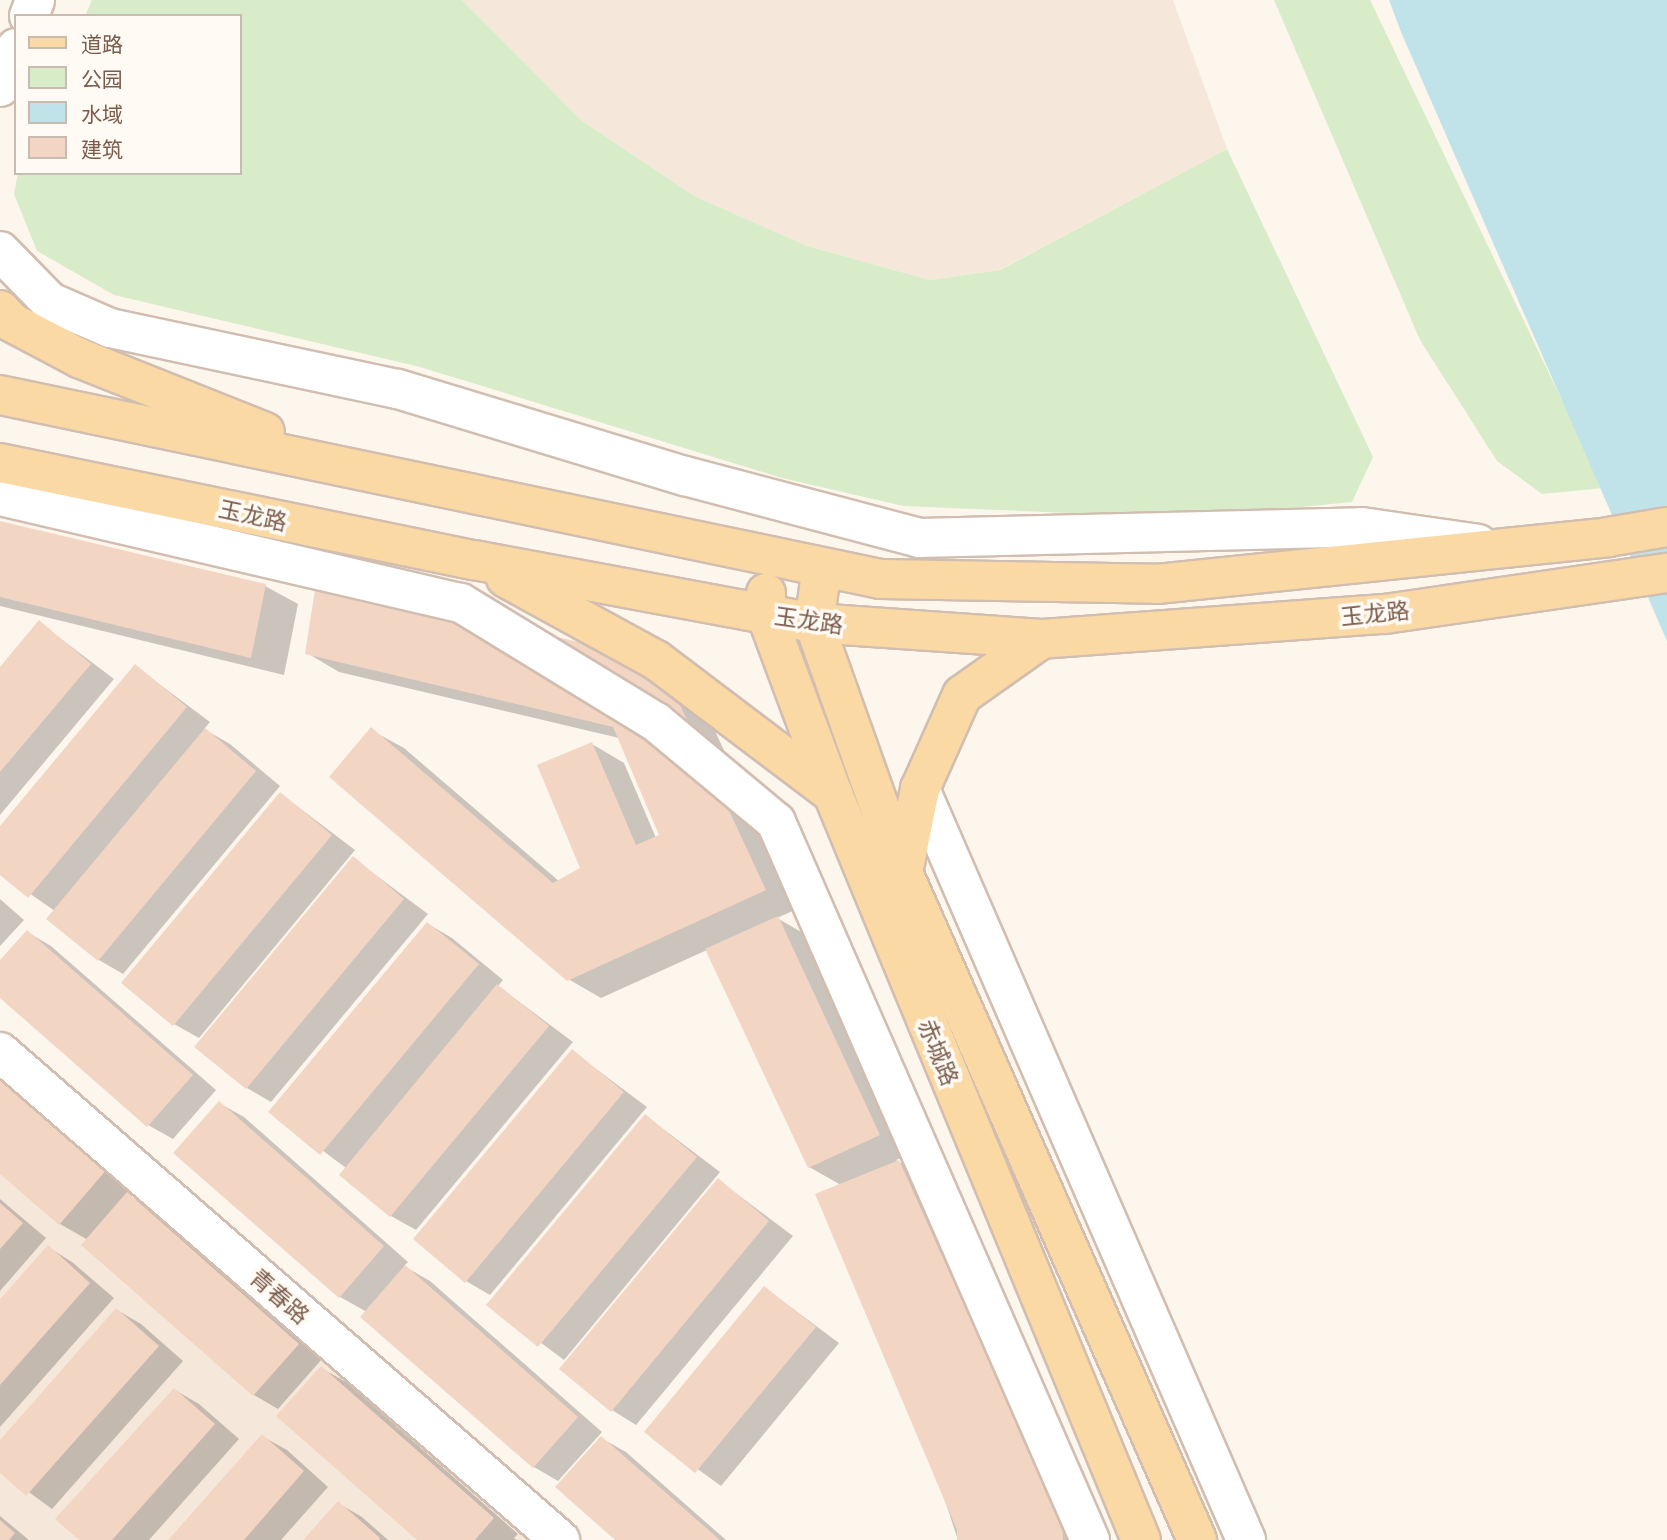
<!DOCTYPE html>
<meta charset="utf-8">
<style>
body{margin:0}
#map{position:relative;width:1667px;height:1540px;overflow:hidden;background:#fdf6ec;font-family:"IBM Plex Sans","Noto Sans SC",sans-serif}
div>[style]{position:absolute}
.residential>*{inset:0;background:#f5e8da}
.green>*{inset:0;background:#d8ecc9}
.water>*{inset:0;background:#bfe3e8}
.shadow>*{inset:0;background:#0003}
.building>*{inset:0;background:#f3d5c3}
.roads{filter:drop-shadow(2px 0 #d1beb0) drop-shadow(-2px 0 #d1beb0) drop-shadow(0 2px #d1beb0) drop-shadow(0 -2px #d1beb0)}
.minor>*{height:38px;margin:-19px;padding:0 19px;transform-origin:19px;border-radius:19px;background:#fff}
.major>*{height:38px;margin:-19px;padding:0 19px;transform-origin:19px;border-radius:19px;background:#fbd9a5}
span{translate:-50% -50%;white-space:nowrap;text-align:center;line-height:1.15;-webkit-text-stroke:7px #fffaf3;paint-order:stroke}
.street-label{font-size:23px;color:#7a5c4d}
.legend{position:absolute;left:14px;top:14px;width:228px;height:161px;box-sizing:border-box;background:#fffaf3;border:2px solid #cabbb1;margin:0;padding:9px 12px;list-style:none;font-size:21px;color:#7a5c4d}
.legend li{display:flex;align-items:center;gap:14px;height:35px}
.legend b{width:35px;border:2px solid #cabbb1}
</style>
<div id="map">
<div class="residential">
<div style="clip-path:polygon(462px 0,1173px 0,1227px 149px,999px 270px,930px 280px,807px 246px,694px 196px,581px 120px)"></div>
<div style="clip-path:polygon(0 1064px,545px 1540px,0 1540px)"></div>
</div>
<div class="green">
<div style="clip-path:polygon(92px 0,462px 0,581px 120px,694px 196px,807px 246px,930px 280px,1000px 270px,1227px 149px,1373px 457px,1352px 502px,1187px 518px,903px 506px,782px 478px,420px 367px,114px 295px,37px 251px,14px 194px,18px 173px,240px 173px,240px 16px,85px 16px)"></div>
<div style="clip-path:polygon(1274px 0,1370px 0,1604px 488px,1542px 494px,1497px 461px,1420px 340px)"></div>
</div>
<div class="water">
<div style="clip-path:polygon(1389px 0,1667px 0,1667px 641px,1401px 32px)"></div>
</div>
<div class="shadow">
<div style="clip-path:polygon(0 523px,265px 586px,298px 604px,284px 675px,0 606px)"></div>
<div style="clip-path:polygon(40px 623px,114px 679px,0 815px,0 670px)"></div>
<div style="clip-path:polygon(307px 653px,692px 681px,797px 909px,777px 918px,810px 937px,911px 1154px,896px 1160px,931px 1180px,1093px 1540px,958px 1540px,841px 1185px,809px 1167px,707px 950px,601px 998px,568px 979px,371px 730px,404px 748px,560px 882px,582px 869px,592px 744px,624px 763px,656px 838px,661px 836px,619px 738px,339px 672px)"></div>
<div style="clip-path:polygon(135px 666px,210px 722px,204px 729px,230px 744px,280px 786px,123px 974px,99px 960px,55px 911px,0 873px,0 829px)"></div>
<div style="clip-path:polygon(281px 794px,355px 850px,199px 1038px,174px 1024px)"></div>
<div style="clip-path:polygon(354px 859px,428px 914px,271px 1102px,247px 1088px)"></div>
<div style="clip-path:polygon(0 899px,24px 920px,0 946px)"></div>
<div style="clip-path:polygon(428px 924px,452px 938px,503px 980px,498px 986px,573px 1042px,416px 1230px,391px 1216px,341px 1175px,346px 1168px,271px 1112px)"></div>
<div style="clip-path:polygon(27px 932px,51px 946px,216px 1090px,173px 1139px,148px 1125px,0 995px,0 963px)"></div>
<div style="clip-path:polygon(572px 1051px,647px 1107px,490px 1295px,466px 1281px)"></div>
<div style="clip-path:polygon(0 1067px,139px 1188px,131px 1197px,152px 1209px,322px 1359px,278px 1409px,254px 1395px,88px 1240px,60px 1224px,0 1171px)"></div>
<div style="clip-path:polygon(219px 1103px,244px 1117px,408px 1262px,404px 1266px,430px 1281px,602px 1432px,558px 1481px,534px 1467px,367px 1312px,340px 1297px,176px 1152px)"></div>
<div style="clip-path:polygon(646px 1116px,720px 1172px,564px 1360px,489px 1304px)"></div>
<div style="clip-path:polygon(718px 1180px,793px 1236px,636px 1425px,612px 1410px)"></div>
<div style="clip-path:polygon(0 1199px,46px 1238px,0 1291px)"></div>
<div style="clip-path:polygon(48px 1247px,72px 1262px,114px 1298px,0 1427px,0 1302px)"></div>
<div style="clip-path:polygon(765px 1288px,839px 1343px,721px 1486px,647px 1432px)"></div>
<div style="clip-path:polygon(117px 1310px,141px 1324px,183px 1361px,52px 1509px,0 1471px,0 1443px)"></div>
<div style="clip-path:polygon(321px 1368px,346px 1382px,518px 1534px,514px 1538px,517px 1540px,419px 1540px)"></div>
<div style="clip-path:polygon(175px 1390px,199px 1404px,239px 1439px,149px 1540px,82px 1540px)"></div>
<div style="clip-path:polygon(262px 1436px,287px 1450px,328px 1487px,281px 1540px,171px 1540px)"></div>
<div style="clip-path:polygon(601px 1438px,626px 1452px,726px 1540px,618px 1540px)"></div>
<div style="clip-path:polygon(338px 1503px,362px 1517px,388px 1540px,305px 1540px)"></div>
<div style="clip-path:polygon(0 1516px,29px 1540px,0 1540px)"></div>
</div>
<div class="building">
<div style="clip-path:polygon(0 521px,266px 584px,251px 658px,0 597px)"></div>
<div style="clip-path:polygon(316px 583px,659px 660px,766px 890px,567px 981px,329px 777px,371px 727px,553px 883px,580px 868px,537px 765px,592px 742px,636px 845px,659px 835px,613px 727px,305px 654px)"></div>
<div style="clip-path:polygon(39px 620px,91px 664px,0 772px,0 667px)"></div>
<div style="clip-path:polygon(135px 664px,187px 707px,28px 898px,0 875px,0 826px)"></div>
<div style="clip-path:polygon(205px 728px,256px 771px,98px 961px,46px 919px)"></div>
<div style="clip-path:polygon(280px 792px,332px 835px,173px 1026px,121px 983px)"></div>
<div style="clip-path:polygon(353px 856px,404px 899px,246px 1089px,194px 1047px)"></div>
<div style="clip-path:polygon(778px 916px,880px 1135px,808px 1168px,705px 949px)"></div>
<div style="clip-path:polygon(427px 922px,479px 964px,320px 1155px,268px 1112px)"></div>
<div style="clip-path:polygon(27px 930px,193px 1075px,147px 1127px,0 998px,0 960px)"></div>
<div style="clip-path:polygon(497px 984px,549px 1026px,390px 1217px,339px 1175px)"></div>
<div style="clip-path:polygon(572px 1049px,624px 1092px,465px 1283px,413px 1239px)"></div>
<div style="clip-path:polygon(0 1074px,108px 1168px,59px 1225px,0 1174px)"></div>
<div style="clip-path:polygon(219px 1101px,384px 1246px,339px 1298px,173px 1153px)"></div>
<div style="clip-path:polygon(645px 1114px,697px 1157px,538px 1347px,486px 1305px)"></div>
<div style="clip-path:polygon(899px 1160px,1062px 1523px,1063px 1540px,957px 1540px,957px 1530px,815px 1194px)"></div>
<div style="clip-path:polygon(718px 1178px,769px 1221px,611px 1412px,559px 1369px)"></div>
<div style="clip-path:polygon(127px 1192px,299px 1344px,253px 1396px,81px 1245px)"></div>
<div style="clip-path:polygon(0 1203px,23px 1223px,0 1249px)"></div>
<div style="clip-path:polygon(48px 1245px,90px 1283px,0 1385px,0 1299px)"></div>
<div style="clip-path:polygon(405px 1265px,578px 1417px,533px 1468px,360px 1317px)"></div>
<div style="clip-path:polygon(764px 1286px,816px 1327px,695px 1473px,644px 1432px)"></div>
<div style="clip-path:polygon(116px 1308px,159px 1346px,26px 1496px,0 1473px,0 1440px)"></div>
<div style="clip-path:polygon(321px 1366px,494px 1518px,475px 1540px,417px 1540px,276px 1416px)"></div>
<div style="clip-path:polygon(174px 1388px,215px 1424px,112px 1540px,79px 1540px,55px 1519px)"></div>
<div style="clip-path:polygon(262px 1434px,304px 1471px,244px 1540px,168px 1540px)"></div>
<div style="clip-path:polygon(601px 1436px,720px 1540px,615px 1540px,555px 1487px)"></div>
<div style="clip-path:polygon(338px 1501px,380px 1538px,379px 1540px,303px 1540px)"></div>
<div style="clip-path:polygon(0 1520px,15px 1533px,9px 1540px,0 1540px)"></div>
</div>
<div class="roads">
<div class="minor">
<div style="left:29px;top:16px;width:17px;rotate:-69deg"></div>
<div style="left:0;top:87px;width:42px;rotate:-67.7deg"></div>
<div style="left:0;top:251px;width:71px;rotate:45.6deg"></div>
<div style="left:50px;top:302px;width:65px;rotate:23.4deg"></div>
<div style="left:110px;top:328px;width:294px;rotate:12deg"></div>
<div style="left:398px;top:389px;width:300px;rotate:16.9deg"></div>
<div style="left:685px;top:476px;width:242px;rotate:14.8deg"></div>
<div style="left:919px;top:538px;width:443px;rotate:-1.4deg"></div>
<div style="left:1362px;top:527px;width:117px;rotate:8.3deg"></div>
<div style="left:0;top:496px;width:473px;rotate:13.1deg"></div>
<div style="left:461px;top:603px;width:228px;rotate:31.4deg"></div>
<div style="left:656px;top:722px;width:156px;rotate:39.8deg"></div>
<div style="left:776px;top:822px;width:784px;rotate:66.38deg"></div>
<div style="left:920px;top:789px;width:819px;rotate:66.53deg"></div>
<div style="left:0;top:1052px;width:743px;rotate:41.07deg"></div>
</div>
<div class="major">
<div style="left:0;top:310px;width:16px;rotate:47deg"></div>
<div style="left:11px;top:322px;width:77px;rotate:27.9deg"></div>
<div style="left:79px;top:358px;width:200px;rotate:21.7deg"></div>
<div style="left:0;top:395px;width:900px;rotate:11.8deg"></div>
<div style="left:881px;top:579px;width:276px;rotate:1deg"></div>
<div style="left:1157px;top:584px;width:453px;rotate:-5.9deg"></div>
<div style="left:1608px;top:537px;width:60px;rotate:-9.6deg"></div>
<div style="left:0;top:463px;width:484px;rotate:11.6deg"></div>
<div style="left:474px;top:560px;width:346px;rotate:10.5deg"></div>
<div style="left:814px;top:623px;width:228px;rotate:4deg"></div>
<div style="left:1041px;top:639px;width:345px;rotate:-4.2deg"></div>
<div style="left:1385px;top:614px;width:285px;rotate:-8.3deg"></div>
<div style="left:822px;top:567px;width:57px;rotate:98.1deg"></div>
<div style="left:814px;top:623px;width:265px;rotate:70.4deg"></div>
<div style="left:903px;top:873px;width:729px;rotate:66.21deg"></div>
<div style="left:506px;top:578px;width:171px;rotate:28.7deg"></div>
<div style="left:656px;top:660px;width:222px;rotate:37.1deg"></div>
<div style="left:766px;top:593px;width:21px;rotate:90deg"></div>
<div style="left:766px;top:614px;width:192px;rotate:69.6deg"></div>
<div style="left:833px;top:794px;width:807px;rotate:67.57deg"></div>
<div style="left:903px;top:873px;width:86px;rotate:-78.6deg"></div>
<div style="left:920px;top:789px;width:103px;rotate:-65.9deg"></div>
<div style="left:962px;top:695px;width:97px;rotate:-35.3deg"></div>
</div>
</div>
<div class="street-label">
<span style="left:253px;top:515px;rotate:12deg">玉龙路</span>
<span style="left:1375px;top:613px;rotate:-6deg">玉龙路</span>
<span style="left:809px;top:620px;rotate:8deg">玉龙路</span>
<span style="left:939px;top:1052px;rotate:68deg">赤城路</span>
<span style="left:280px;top:1296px;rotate:41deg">青春路</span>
</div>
<ul class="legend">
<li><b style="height:9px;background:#fbd9a5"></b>道路</li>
<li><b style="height:19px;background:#d8ecc9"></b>公园</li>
<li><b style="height:19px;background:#bfe3e8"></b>水域</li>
<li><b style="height:19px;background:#f3d5c3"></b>建筑</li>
</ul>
</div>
